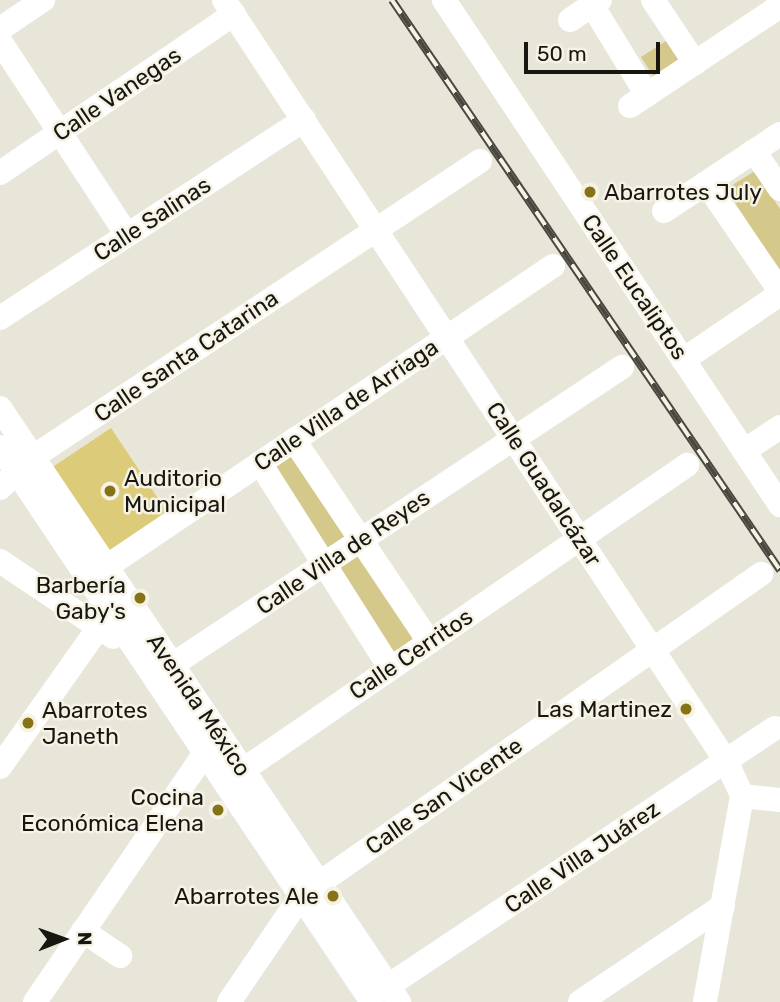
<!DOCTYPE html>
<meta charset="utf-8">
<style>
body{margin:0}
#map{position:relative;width:780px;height:1002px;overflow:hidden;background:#e8e6d8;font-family:Rubik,sans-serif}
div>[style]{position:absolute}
.green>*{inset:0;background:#d5c88b}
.building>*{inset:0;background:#dccb79}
.minor>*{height:24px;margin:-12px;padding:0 12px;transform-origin:12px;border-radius:12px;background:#fff}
.rail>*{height:8px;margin-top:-4px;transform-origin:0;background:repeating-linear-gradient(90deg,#f6f3e5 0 16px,#494740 0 32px);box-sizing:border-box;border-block:2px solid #494740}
.dots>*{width:19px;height:19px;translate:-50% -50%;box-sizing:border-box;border:4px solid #f6f3e5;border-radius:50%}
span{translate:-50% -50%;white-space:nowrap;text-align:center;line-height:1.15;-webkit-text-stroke:5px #f6f3e5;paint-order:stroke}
.street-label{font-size:23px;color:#171611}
.poi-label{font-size:23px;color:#171611}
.left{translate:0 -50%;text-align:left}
.right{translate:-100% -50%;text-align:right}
.north{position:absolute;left:28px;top:904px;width:70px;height:70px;-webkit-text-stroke:5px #f6f3e5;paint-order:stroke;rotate:89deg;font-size:19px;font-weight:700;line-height:28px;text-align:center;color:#171611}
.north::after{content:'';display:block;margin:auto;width:24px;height:32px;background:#171611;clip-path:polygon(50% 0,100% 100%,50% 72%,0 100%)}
.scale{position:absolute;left:524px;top:42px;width:136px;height:32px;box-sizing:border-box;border:4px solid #171611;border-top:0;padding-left:9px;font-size:21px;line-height:24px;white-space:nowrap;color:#171611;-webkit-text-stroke:5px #f6f3e5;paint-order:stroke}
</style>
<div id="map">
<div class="green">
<div style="clip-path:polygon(669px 39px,681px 59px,654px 77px,641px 57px)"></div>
<div style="clip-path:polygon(755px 171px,780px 209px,780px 271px,726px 189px)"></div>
<div style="clip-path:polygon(298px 449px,423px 641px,391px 662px,266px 470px)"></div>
</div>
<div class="building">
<div style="clip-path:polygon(111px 428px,169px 515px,109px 555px,51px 468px)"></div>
</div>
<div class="minor">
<div style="left:224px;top:0;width:912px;rotate:56.59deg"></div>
<div style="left:726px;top:761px;width:38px;rotate:65deg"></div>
<div style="left:742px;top:796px;width:209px;rotate:100.2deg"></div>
<div style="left:444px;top:0;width:607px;rotate:56.36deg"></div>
<div style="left:653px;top:0;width:76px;rotate:56.3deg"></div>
<div style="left:592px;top:5px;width:105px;rotate:58.6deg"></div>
<div style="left:570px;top:20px;width:36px;rotate:-34deg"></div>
<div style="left:0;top:29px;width:52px;rotate:-34deg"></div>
<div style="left:0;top:41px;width:232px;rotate:56.8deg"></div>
<div style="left:630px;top:106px;width:180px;rotate:-33.7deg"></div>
<div style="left:754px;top:151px;width:46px;rotate:55.6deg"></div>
<div style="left:0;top:173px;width:283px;rotate:-34.2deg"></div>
<div style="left:706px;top:183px;width:131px;rotate:55.6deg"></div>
<div style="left:664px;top:211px;width:139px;rotate:-33.6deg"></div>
<div style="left:0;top:318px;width:363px;rotate:-33.1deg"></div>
<div style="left:683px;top:360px;width:117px;rotate:-34.2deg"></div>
<div style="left:0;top:408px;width:716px;rotate:56.11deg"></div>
<div style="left:294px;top:440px;width:243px;rotate:56.2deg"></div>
<div style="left:0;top:447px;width:668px;rotate:56.17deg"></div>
<div style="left:744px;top:451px;width:43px;rotate:-33.7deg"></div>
<div style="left:260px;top:463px;width:243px;rotate:57.6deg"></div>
<div style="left:0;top:488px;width:45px;rotate:-43.2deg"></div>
<div style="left:33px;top:457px;width:536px;rotate:-33.51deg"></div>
<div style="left:0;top:561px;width:136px;rotate:33.9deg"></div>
<div style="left:106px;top:567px;width:539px;rotate:-33.96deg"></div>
<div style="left:172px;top:665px;width:540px;rotate:-33.51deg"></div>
<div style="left:0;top:767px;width:171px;rotate:-54.7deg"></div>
<div style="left:243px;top:770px;width:539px;rotate:-34.49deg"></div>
<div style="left:742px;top:796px;width:38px;rotate:6deg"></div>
<div style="left:83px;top:931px;width:45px;rotate:34deg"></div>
<div style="left:388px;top:986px;width:465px;rotate:-33.7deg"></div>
<div style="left:35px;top:1002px;width:301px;rotate:-55.7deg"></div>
<div style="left:229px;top:1002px;width:128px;rotate:-55.8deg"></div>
<div style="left:301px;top:896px;width:562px;rotate:-34.99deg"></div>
<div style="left:580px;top:1002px;width:172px;rotate:-33.9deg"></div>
</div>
<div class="rail">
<div style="left:392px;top:0;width:690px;rotate:55.76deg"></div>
</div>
<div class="dots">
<div style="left:590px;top:192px;background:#857315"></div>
<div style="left:110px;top:491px;background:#857315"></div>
<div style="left:140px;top:598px;background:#857315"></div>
<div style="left:686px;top:709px;background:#857315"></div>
<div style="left:28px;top:723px;background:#857315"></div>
<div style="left:218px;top:810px;background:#857315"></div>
<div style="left:333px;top:896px;background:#857315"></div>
</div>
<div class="street-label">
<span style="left:117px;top:94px;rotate:-34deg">Calle Vanegas</span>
<span style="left:152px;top:219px;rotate:-33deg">Calle Salinas</span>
<span style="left:635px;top:287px;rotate:56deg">Calle Eucaliptos</span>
<span style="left:186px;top:356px;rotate:-34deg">Calle Santa Catarina</span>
<span style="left:346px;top:405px;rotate:-34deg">Calle Villa de Arriaga</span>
<span style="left:544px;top:484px;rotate:57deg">Calle Guadalcázar</span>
<span style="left:343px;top:552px;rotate:-34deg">Calle Villa de Reyes</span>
<span style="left:411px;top:654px;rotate:-34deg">Calle Cerritos</span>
<span style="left:199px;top:705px;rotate:56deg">Avenida México</span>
<span style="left:444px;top:796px;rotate:-35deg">Calle San Vicente</span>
<span style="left:582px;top:857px;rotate:-34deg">Calle Villa Juárez</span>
</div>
<div class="poi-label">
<span class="left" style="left:604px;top:192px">Abarrotes July</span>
<span class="left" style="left:124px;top:491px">Auditorio<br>Municipal</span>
<span class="right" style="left:126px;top:598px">Barbería<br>Gaby's</span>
<span class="right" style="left:672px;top:709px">Las Martinez</span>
<span class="left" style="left:42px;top:723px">Abarrotes<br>Janeth</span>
<span class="right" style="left:204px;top:810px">Cocina<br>Económica Elena</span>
<span class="right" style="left:319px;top:896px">Abarrotes Ale</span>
</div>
<div class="north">N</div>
<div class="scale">50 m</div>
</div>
